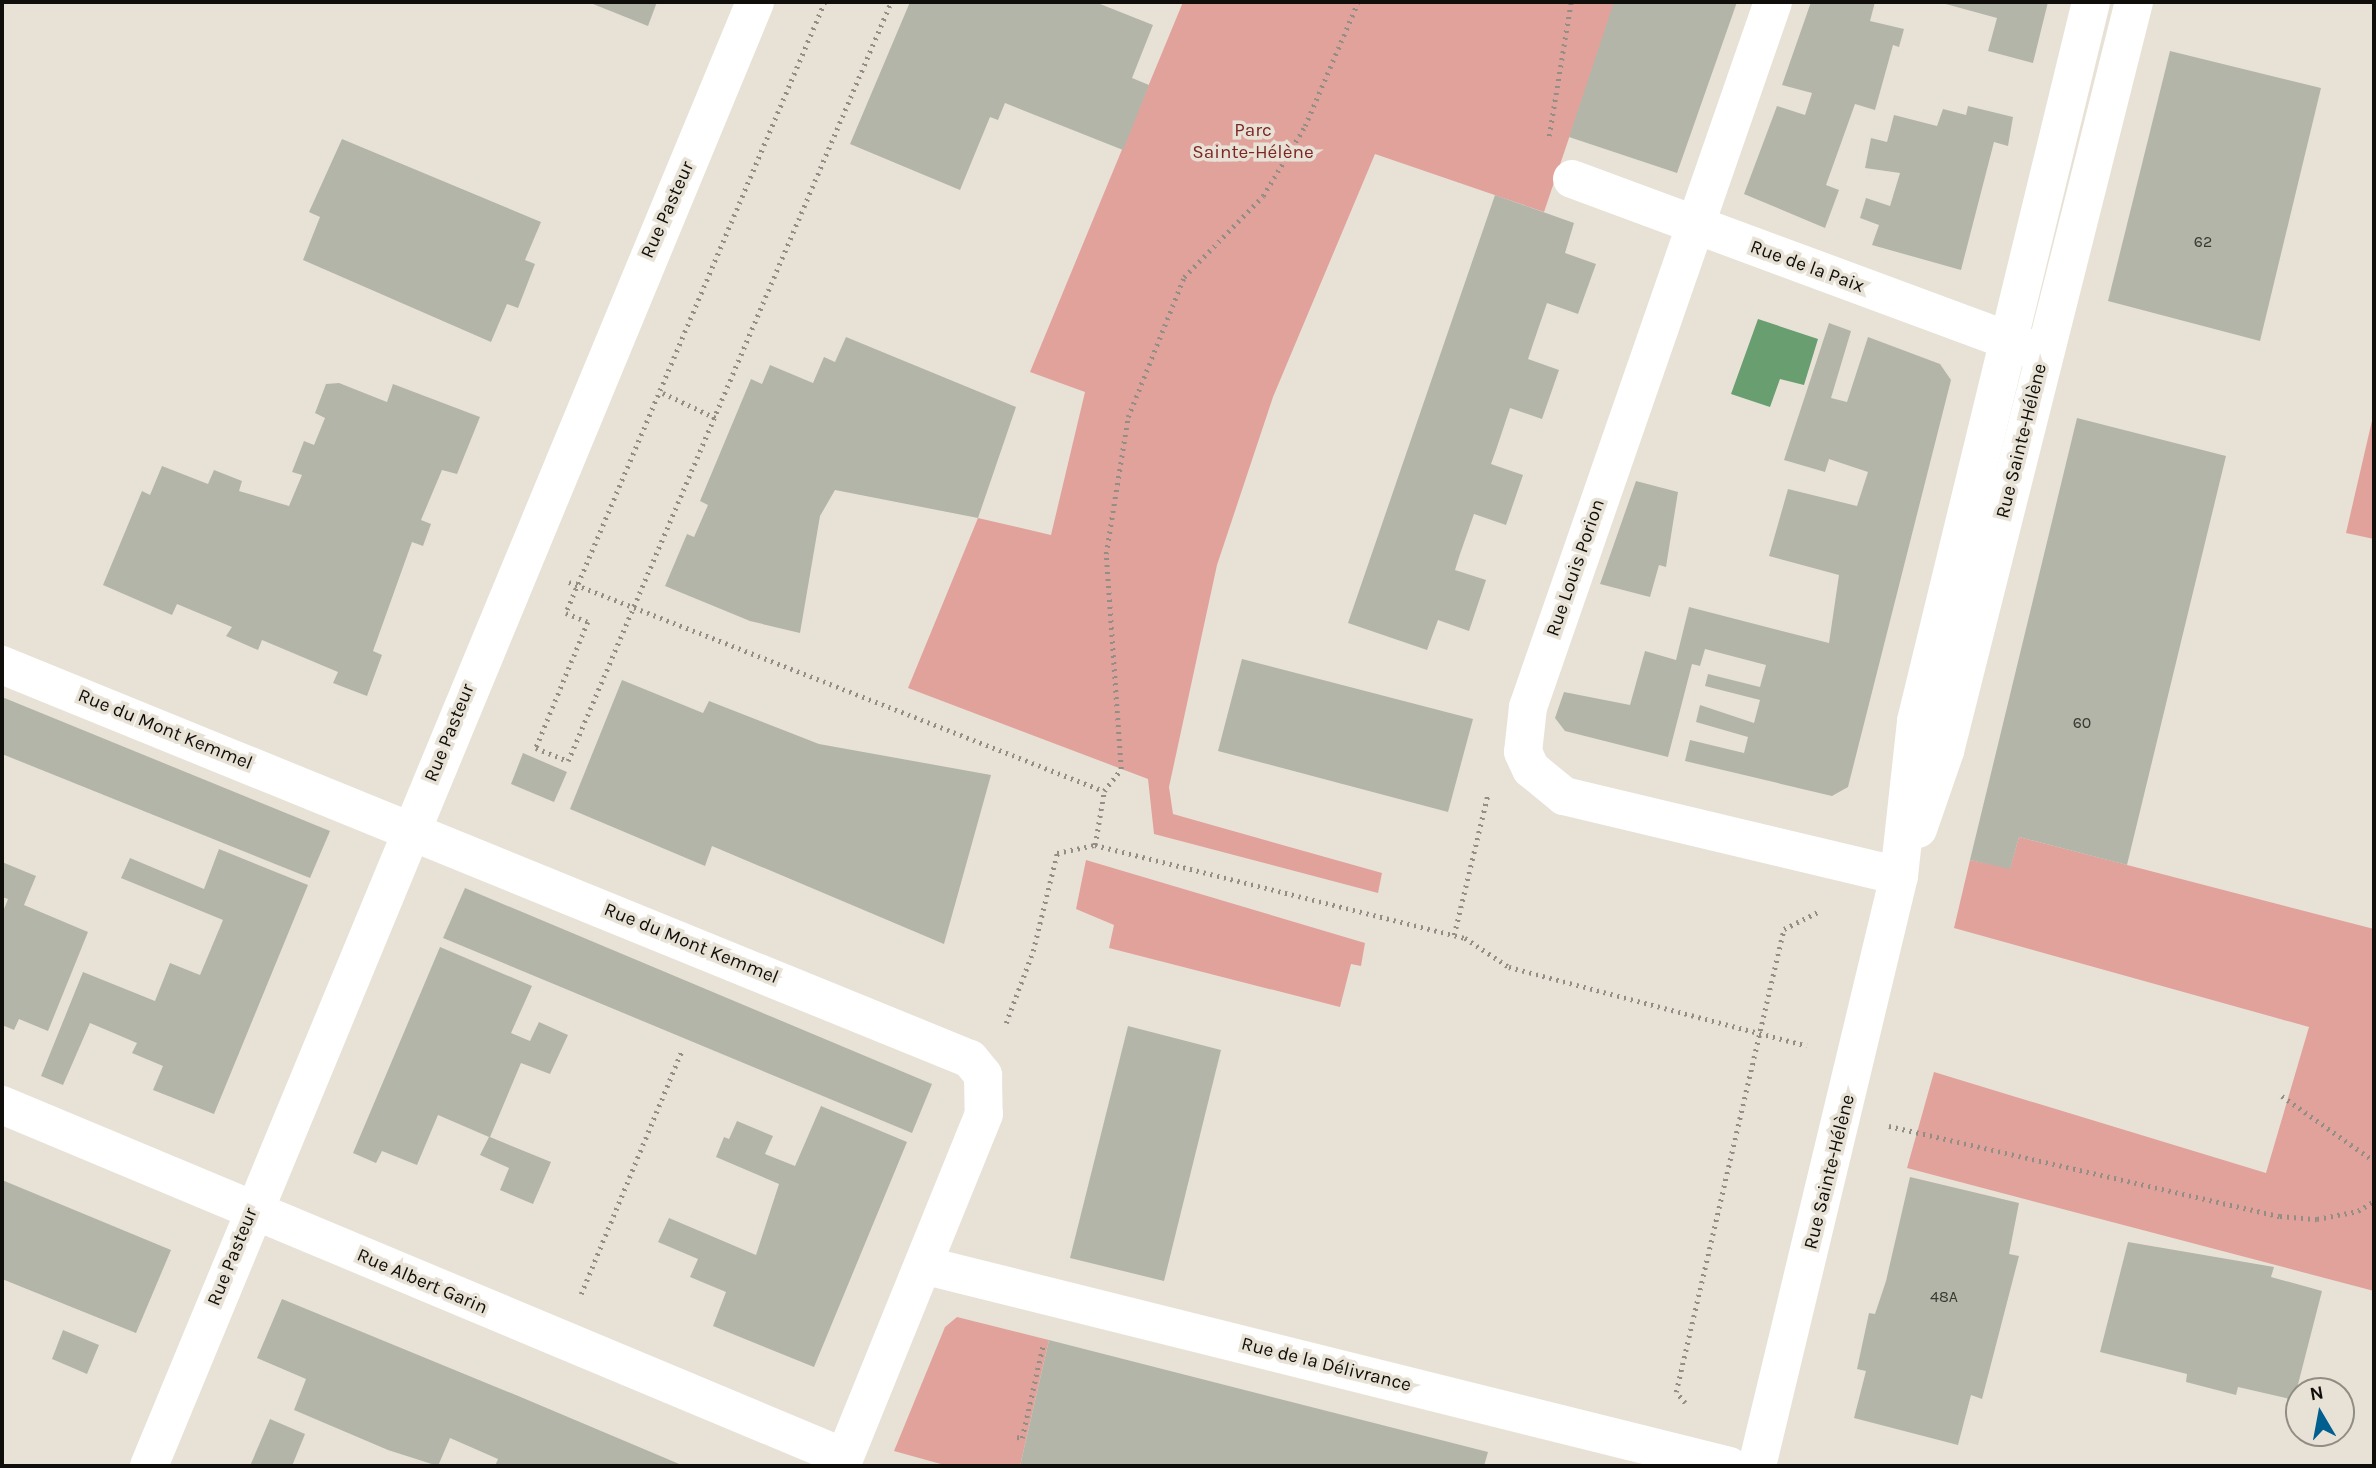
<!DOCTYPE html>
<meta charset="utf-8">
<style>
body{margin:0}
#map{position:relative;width:2376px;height:1468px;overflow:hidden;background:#e8e2d6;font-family:Karla,sans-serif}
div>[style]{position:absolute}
.green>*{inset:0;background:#e1a29c}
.water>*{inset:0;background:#689e70}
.building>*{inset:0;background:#b2b5a8}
.path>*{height:4.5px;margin-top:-2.25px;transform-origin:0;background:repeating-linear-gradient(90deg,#938e85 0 2px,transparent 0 7px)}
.street>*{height:38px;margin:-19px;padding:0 19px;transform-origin:19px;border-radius:19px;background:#fff}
span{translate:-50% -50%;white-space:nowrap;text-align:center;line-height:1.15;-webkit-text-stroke:7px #e8e2d6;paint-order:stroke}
.number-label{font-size:16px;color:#383832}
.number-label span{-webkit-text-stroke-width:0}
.park-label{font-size:19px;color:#7d2725}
.street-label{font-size:19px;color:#100e0a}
.frame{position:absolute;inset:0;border:4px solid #100e0a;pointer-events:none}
.north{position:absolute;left:2285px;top:1377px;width:70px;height:70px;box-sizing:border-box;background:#e8e2d6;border:2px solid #928d84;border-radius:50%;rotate:350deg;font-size:19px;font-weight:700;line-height:28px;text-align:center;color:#100e0a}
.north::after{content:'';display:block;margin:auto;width:24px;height:32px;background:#005f8f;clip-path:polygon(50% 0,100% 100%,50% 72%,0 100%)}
</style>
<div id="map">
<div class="green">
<div style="clip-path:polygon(1183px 2px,1615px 2px,1544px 212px,1375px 154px,1273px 397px,1217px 565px,1169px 787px,1173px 814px,1382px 873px,1378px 893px,1154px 834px,1148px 779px,908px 688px,978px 518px,1051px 535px,1085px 392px,1030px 372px)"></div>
<div style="clip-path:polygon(2374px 412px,2374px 539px,2346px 533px)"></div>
<div style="clip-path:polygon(2019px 837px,2374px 929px,2374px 1291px,1907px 1168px,1934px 1072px,2266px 1173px,2309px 1027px,1954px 928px,1970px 860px,2010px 868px)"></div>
<div style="clip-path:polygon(1086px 860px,1365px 943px,1361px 966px,1351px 964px,1340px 1007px,1109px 948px,1114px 925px,1076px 909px)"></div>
<div style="clip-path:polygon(957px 1317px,1049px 1340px,1020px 1466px,948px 1466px,894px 1451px,945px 1327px)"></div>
</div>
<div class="water">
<div style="clip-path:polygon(1758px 319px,1818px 339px,1804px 385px,1780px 379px,1770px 407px,1731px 394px)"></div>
</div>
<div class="building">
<div style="clip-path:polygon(588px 2px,657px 2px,648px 26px)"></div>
<div style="clip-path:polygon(910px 2px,1095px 2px,1153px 25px,1132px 78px,1149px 85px,1123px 150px,1005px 103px,998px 120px,990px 117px,960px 190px,850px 144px)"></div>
<div style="clip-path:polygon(1614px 2px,1737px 2px,1677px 173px,1569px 137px)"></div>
<div style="clip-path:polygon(1811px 2px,1875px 2px,1870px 21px,1904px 29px,1899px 47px,1893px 45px,1875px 110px,1855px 104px,1826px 185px,1839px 190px,1825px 228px,1744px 194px,1777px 106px,1805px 115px,1812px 93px,1782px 85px)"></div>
<div style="clip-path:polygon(2048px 2px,2033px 63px,1988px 51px,1997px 18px,1942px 3px)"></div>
<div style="clip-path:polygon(2170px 51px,2321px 88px,2260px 341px,2108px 301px)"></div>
<div style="clip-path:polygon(1968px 106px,2013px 117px,2008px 146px,1994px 142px,1961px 270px,1872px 245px,1879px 225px,1860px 218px,1866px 198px,1890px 206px,1900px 173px,1865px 168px,1871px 138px,1887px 142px,1894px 115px,1937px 126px,1943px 109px,1966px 115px)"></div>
<div style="clip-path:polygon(342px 139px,541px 222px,525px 260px,535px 264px,518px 308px,507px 304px,491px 342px,303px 260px,320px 217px,309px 212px)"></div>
<div style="clip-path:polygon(1495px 195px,1574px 223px,1565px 253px,1596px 264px,1578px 314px,1547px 303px,1533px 344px,1528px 359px,1559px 370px,1542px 419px,1510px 408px,1496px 450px,1491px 464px,1523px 475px,1506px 525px,1474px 514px,1460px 554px,1455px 570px,1486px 580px,1469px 631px,1438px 620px,1427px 650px,1348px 623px)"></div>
<div style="clip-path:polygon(1829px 323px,1851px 331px,1831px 398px,1847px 402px,1868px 337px,1940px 364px,1951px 380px,1848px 787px,1832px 796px,1685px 761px,1690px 740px,1744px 753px,1748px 737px,1696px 722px,1700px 705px,1754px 723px,1760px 700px,1705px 686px,1708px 674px,1760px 687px,1766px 665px,1705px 649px,1700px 666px,1692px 664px,1668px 757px,1565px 731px,1555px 718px,1564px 692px,1630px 705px,1645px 651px,1676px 660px,1689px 607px,1829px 643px,1839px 575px,1769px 556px,1788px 489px,1857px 506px,1868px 472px,1829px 459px,1825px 472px,1784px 460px)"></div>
<div style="clip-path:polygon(846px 337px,1016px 407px,978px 518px,835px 490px,820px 516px,800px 633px,750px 621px,665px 586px,687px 534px,694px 537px,708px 505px,700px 501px,751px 379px,762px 384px,770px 365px,813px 383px,824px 357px,835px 362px)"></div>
<div style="clip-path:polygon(339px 383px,387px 402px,393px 384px,480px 417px,457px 474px,442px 470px,421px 520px,431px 524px,423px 546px,412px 542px,373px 651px,382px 655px,367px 696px,333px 683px,338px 672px,262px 640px,258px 650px,226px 636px,232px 627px,177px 604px,172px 615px,103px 585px,142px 491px,150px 495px,162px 466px,208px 484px,214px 470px,242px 481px,239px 491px,289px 506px,302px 475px,292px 472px,304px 441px,314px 445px,325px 418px,315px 413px,326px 384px)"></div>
<div style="clip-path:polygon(2077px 418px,2226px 456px,2127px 865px,2019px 837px,2010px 869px,1970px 860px)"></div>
<div style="clip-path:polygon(1636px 481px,1678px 492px,1666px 567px,1659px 565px,1650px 597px,1600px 584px)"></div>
<div style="clip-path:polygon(1242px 659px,1473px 719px,1448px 812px,1218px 751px)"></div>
<div style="clip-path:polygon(622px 680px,703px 713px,709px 701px,819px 744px,991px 775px,944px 944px,712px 846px,705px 866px,570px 809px)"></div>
<div style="clip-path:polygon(2px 697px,330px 831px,310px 878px,2px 754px)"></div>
<div style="clip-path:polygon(523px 753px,567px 772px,554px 802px,511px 784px)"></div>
<div style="clip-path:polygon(219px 849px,308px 885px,214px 1114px,153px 1090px,163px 1066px,132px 1053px,137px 1043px,90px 1023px,63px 1085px,41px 1076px,83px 972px,155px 1001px,170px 963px,200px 975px,223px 920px,121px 878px,130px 858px,204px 889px)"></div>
<div style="clip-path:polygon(2px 862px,36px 876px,24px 905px,88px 932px,48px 1031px,19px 1019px,14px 1030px,2px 1025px,2px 914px,8px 899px,2px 897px)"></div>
<div style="clip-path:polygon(465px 888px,932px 1084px,912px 1133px,443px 938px)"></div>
<div style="clip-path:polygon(440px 947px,532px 986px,511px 1033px,530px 1041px,539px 1022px,568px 1035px,550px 1074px,521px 1063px,490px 1137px,551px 1162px,533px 1204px,500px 1190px,509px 1168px,480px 1155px,489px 1137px,438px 1115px,417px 1165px,382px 1151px,376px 1163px,353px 1153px)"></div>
<div style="clip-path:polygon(1128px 1026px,1221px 1050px,1164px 1281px,1070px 1258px)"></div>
<div style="clip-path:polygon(821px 1106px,907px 1142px,814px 1367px,713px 1326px,726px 1292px,690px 1277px,698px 1259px,658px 1242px,669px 1218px,756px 1255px,779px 1184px,716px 1157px,724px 1137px,729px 1139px,737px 1121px,773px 1136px,765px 1154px,795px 1166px)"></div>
<div style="clip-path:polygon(1910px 1177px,2019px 1203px,2009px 1254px,2019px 1256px,1982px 1399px,1971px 1395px,1958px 1445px,1854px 1418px,1866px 1371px,1857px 1369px,1869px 1313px,1875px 1314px,1886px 1281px)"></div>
<div style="clip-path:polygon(2px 1180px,171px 1250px,136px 1333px,2px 1279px)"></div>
<div style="clip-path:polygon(2128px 1242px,2274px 1267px,2271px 1277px,2322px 1291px,2294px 1400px,2238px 1387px,2236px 1395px,2186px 1382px,2187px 1374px,2100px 1352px)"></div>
<div style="clip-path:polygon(282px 1299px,523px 1398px,684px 1466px,495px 1466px,498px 1459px,450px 1438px,438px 1466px,388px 1450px,294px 1410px,306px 1379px,257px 1358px)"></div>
<div style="clip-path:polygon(63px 1330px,99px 1345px,87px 1374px,52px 1359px)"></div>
<div style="clip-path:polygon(1049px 1340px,1488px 1452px,1484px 1466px,1020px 1466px)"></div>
<div style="clip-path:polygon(270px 1419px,305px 1434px,292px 1466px,250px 1466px)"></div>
</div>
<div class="path">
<div style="left:825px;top:2px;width:664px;rotate:112.97deg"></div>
<div style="left:566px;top:613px;width:24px;rotate:22deg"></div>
<div style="left:588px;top:622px;width:136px;rotate:112.4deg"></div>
<div style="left:536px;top:748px;width:35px;rotate:22deg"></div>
<div style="left:568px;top:761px;width:825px;rotate:-66.95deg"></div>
<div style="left:1549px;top:136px;width:136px;rotate:-80.7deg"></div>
<div style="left:663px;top:393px;width:59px;rotate:25.3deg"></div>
<div style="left:569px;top:582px;width:574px;rotate:21.34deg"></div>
<div style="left:1095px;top:845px;width:382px;rotate:14.1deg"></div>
<div style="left:1465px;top:938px;width:53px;rotate:33.4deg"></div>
<div style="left:1509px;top:967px;width:308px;rotate:14.8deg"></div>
<div style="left:1454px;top:935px;width:146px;rotate:-76.5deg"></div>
<div style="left:1006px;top:1023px;width:77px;rotate:-69.4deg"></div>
<div style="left:1033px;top:951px;width:101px;rotate:-76.2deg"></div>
<div style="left:1057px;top:853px;width:39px;rotate:-12deg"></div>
<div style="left:1095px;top:845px;width:55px;rotate:-80.5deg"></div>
<div style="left:1104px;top:791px;width:28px;rotate:-52deg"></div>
<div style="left:1121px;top:769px;width:216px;rotate:-94deg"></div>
<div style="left:1106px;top:554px;width:139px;rotate:-80.9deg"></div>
<div style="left:1128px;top:417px;width:151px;rotate:-68.2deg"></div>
<div style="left:1184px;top:277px;width:113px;rotate:-45.7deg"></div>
<div style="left:1263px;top:196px;width:82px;rotate:-59deg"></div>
<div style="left:1305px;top:126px;width:135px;rotate:-66.9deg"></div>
<div style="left:2282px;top:1096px;width:113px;rotate:35.2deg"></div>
<div style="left:1889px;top:1126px;width:401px;rotate:13deg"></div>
<div style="left:2280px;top:1216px;width:37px;rotate:5deg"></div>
<div style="left:2317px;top:1219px;width:42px;rotate:-11deg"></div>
<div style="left:2358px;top:1211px;width:19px;rotate:-32deg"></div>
<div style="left:581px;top:1294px;width:262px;rotate:-67.5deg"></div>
<div style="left:1685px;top:1403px;width:14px;rotate:-129deg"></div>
<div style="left:1676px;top:1392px;width:475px;rotate:-76.9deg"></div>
<div style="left:1784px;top:929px;width:40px;rotate:-26.6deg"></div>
<div style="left:1017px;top:1437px;width:5px;rotate:11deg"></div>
<div style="left:1022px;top:1438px;width:95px;rotate:-77.3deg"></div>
</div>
<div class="street">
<div style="left:1773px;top:2px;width:746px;rotate:109.16deg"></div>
<div style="left:1528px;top:707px;width:45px;rotate:96.3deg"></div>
<div style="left:1523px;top:752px;width:19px;rotate:65deg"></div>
<div style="left:1531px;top:769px;width:43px;rotate:39.3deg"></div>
<div style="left:1564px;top:796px;width:344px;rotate:13.4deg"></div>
<div style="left:1572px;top:179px;width:494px;rotate:20.3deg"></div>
<div style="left:2px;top:665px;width:1045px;rotate:22.15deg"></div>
<div style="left:970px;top:1059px;width:21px;rotate:51deg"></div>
<div style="left:983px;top:1075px;width:39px;rotate:89deg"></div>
<div style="left:984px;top:1114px;width:380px;rotate:112.1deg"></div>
<div style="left:1918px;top:829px;width:83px;rotate:-70.9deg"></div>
<div style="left:1945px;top:751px;width:772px;rotate:-75.84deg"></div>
<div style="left:2px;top:1105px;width:913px;rotate:22.69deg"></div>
<div style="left:923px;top:1265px;width:831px;rotate:14deg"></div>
<div style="left:149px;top:1466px;width:1584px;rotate:-67.51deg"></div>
<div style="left:1757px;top:1466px;width:607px;rotate:-76.47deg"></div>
<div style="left:1899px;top:876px;width:156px;rotate:-83.7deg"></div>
<div style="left:1916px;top:721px;width:740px;rotate:-76.32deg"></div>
</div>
<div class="number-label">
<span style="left:2203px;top:242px">62</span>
<span style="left:2082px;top:723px">60</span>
<span style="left:1944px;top:1297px">48A</span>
</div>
<div class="park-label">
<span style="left:1253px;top:142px">Parc<br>Sainte-Hélène</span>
</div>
<div class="street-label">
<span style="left:668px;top:210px;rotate:-66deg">Rue Pasteur</span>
<span style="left:1807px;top:267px;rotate:20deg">Rue de la Paix</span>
<span style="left:2022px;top:441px;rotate:-76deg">Rue Sainte-Hélène</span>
<span style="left:1576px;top:568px;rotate:-71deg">Rue Louis Porion</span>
<span style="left:165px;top:730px;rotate:22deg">Rue du Mont Kemmel</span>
<span style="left:450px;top:733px;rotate:-68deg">Rue Pasteur</span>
<span style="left:691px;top:944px;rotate:22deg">Rue du Mont Kemmel</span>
<span style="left:1830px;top:1172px;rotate:-76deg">Rue Sainte-Hélène</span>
<span style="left:233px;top:1257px;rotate:-68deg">Rue Pasteur</span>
<span style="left:422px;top:1282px;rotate:23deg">Rue Albert Garin</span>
<span style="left:1326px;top:1365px;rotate:14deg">Rue de la Délivrance</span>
</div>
<div class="frame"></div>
<div class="north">N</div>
</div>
